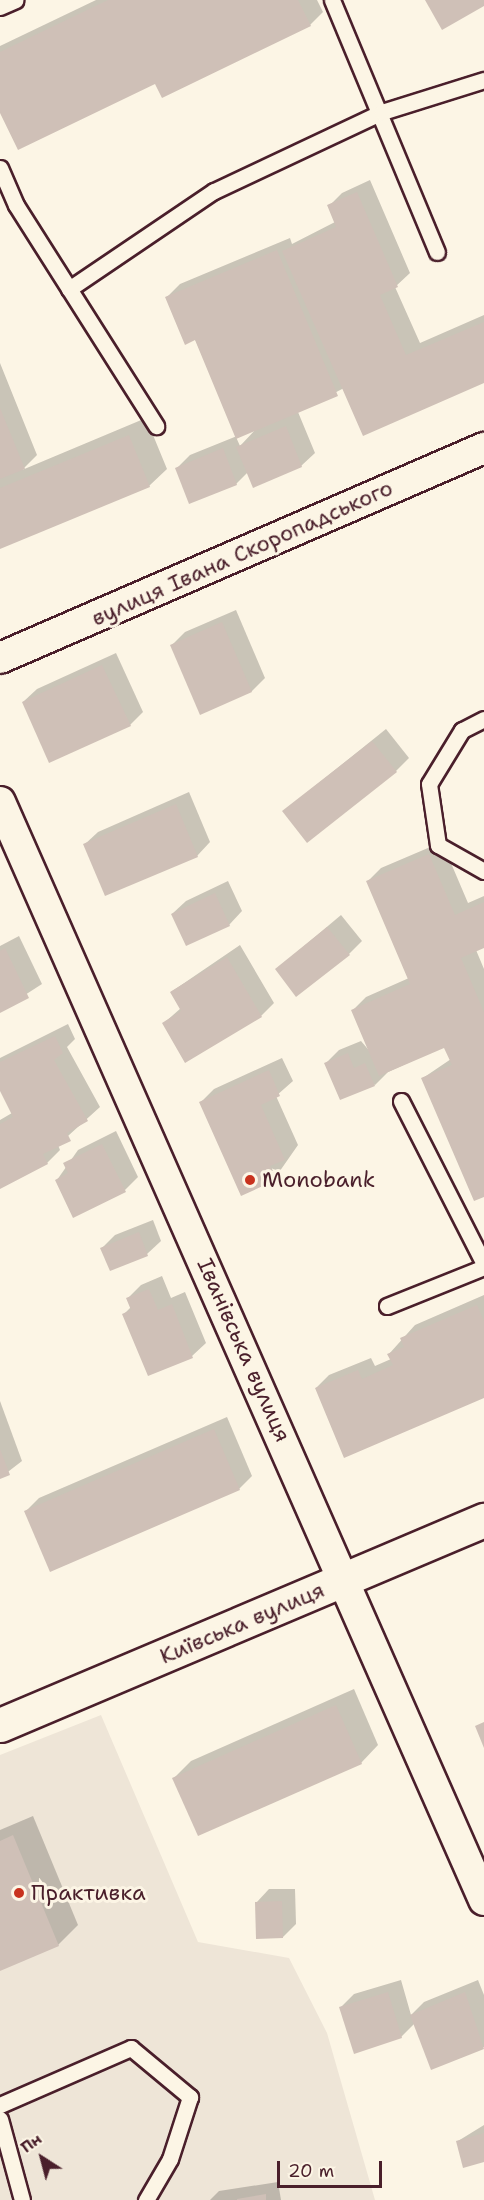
<!DOCTYPE html>
<meta charset="utf-8">
<style>
body{margin:0}
#map{position:relative;width:484px;height:2200px;overflow:hidden;background:#fcf5e5;font-family:"Shantell Sans",sans-serif}
div>[style]{position:absolute}
.built>*{inset:0;background:#eee5d7}
.shadow>*{inset:0;background:#0003}
.building>*{inset:0;background:#cfc0b7}
.roads{filter:drop-shadow(2px 0 #4a1f2b) drop-shadow(-2px 0 #4a1f2b) drop-shadow(0 2px #4a1f2b) drop-shadow(0 -2px #4a1f2b)}
.service>*{height:15px;margin:-7.5px;padding:0 7.5px;transform-origin:7.5px;border-radius:7.5px;background:#fcf5e5}
.minor>*{height:30px;margin:-15px;padding:0 15px;transform-origin:15px;border-radius:15px;background:#fcf5e5}
.secondary>*{height:33px;margin:-16.5px;padding:0 16.5px;transform-origin:16.5px;border-radius:16.5px;background:#fcf5e5}
.dots>*{width:16px;height:16px;translate:-50% -50%;box-sizing:border-box;border:3px solid #fcf5e5;border-radius:50%}
span{translate:-50% -50%;white-space:nowrap;text-align:center;line-height:1.15;-webkit-text-stroke:6px #fcf5e5;paint-order:stroke}
.street-label{font-size:22px;color:#4a1f2b}
.poi-label{font-size:22px;color:#4a1f2b}
.left{translate:0 -50%;text-align:left}
.north{position:absolute;left:12px;top:2128px;width:60px;height:60px;-webkit-text-stroke:4px #fcf5e5;paint-order:stroke;rotate:324deg;font-size:16px;font-weight:700;line-height:24px;text-align:center;color:#4a1f2b}
.north::after{content:'';display:block;margin:auto;width:21px;height:27px;background:#4a1f2b;clip-path:polygon(50% 0,100% 100%,50% 72%,0 100%)}
.scale{position:absolute;left:277px;top:2161px;width:105px;height:27px;box-sizing:border-box;border:3px solid #4a1f2b;border-top:0;padding-left:8px;font-size:18px;line-height:21px;white-space:nowrap;color:#4a1f2b;-webkit-text-stroke:4px #fcf5e5;paint-order:stroke}
</style>
<div id="map">
<div class="built">
<div style="clip-path:polygon(101px 1715px,198px 1942px,289px 1958px,327px 2033px,375px 2200px,0 2200px,0 1755px)"></div>
</div>
<div class="shadow">
<div style="clip-path:polygon(96px 0,317px 0,323px 12px,310px 25px,156px 82px,0 110px,0 46px)"></div>
<div style="clip-path:polygon(evenodd,370px 180px,410px 273px,395px 287px,420px 343px,484px 315px,484px 382px,344px 388px,298px 412px,315px 453px,301px 466px,248px 472px,236px 484px,177px 468px,190px 455px,237px 436px,195px 339px,167px 297px,180px 284px,290px 238px,292px 244px,335px 222px,329px 206px,342px 193px,370px 180px,256px 429px,240px 446px,236px 437px,256px 429px)"></div>
<div style="clip-path:polygon(0 363px,37px 455px,22px 470px,146px 418px,167px 469px,149px 486px,0 547px)"></div>
<div style="clip-path:polygon(236px 610px,265px 678px,252px 691px,201px 713px,172px 645px,185px 632px)"></div>
<div style="clip-path:polygon(116px 653px,143px 712px,130px 725px,23px 702px,37px 689px)"></div>
<div style="clip-path:polygon(386px 729px,409px 758px,396px 771px,284px 811px)"></div>
<div style="clip-path:polygon(189px 792px,210px 842px,197px 856px,84px 845px,98px 832px)"></div>
<div style="clip-path:polygon(442px 842px,468px 903px,484px 896px,484px 947px,476px 950px,484px 969px,484px 1195px,423px 1078px,451px 1059px,445px 1046px,388px 1072px,375px 1085px,326px 1063px,339px 1050px,361px 1041px,372px 1054px,353px 1010px,366px 997px,409px 978px,368px 881px,381px 868px)"></div>
<div style="clip-path:polygon(228px 881px,242px 911px,229px 925px,172px 914px,186px 901px)"></div>
<div style="clip-path:polygon(341px 915px,362px 941px,349px 954px,277px 969px)"></div>
<div style="clip-path:polygon(19px 936px,42px 984px,0 1011px,0 946px)"></div>
<div style="clip-path:polygon(240px 945px,274px 1003px,261px 1016px,164px 1023px,181px 1008px,171px 992px)"></div>
<div style="clip-path:polygon(68px 1024px,75px 1039px,67px 1047px,100px 1107px,58px 1145px,60px 1150px,47px 1163px,0 1187px,0 1120px,12px 1113px,0 1088px,0 1058px)"></div>
<div style="clip-path:polygon(282px 1058px,293px 1081px,276px 1096px,298px 1145px,275px 1178px,201px 1102px,214px 1089px)"></div>
<div style="clip-path:polygon(116px 1131px,138px 1177px,125px 1190px,57px 1180px,78px 1150px)"></div>
<div style="clip-path:polygon(153px 1220px,161px 1241px,147px 1254px,110px 1269px,102px 1248px,115px 1235px)"></div>
<div style="clip-path:polygon(162px 1276px,171px 1298px,185px 1292px,206px 1343px,192px 1356px,148px 1374px,124px 1314px,131px 1307px,128px 1298px,141px 1285px)"></div>
<div style="clip-path:polygon(484px 1295px,484px 1397px,316px 1388px,329px 1375px,371px 1358px,375px 1366px,391px 1359px,389px 1354px,415px 1325px)"></div>
<div style="clip-path:polygon(0 1401px,22px 1461px,0 1478px)"></div>
<div style="clip-path:polygon(227px 1417px,252px 1476px,239px 1489px,26px 1511px,39px 1498px)"></div>
<div style="clip-path:polygon(354px 1689px,378px 1745px,361px 1763px,174px 1778px,191px 1761px)"></div>
<div style="clip-path:polygon(33px 1816px,78px 1925px,58px 1945px,0 1969px,0 1830px)"></div>
<div style="clip-path:polygon(269px 1889px,295px 1889px,296px 1924px,283px 1937px,256px 1903px)"></div>
<div style="clip-path:polygon(401px 1980px,411px 2015px,424px 2002px,478px 1980px,484px 1995px,484px 2047px,432px 2068px,415px 2023px,401px 2037px,341px 2007px,354px 1994px)"></div>
<div style="clip-path:polygon(484px 2125px,484px 2161px,458px 2141px)"></div>
<div style="clip-path:polygon(278px 2182px,281px 2200px,210px 2200px,219px 2191px)"></div>
</div>
<div class="building">
<div style="clip-path:polygon(108px 0,298px 0,311px 26px,162px 98px,155px 84px,18px 150px,0 113px,0 52px)"></div>
<div style="clip-path:polygon(425px 0,484px 0,484px 6px,442px 30px)"></div>
<div style="clip-path:polygon(357px 192px,398px 287px,380px 295px,406px 355px,484px 322px,484px 383px,363px 436px,282px 251px,336px 227px,327px 205px)"></div>
<div style="clip-path:polygon(277px 250px,338px 396px,236px 439px,195px 340px,185px 345px,165px 297px)"></div>
<div style="clip-path:polygon(0 408px,25px 469px,0 479px)"></div>
<div style="clip-path:polygon(286px 426px,302px 467px,253px 488px,236px 447px)"></div>
<div style="clip-path:polygon(129px 435px,150px 487px,0 549px,0 488px)"></div>
<div style="clip-path:polygon(223px 448px,237px 485px,189px 504px,175px 468px)"></div>
<div style="clip-path:polygon(222px 622px,252px 692px,200px 715px,170px 645px)"></div>
<div style="clip-path:polygon(102px 665px,131px 726px,49px 763px,22px 702px)"></div>
<div style="clip-path:polygon(372px 741px,397px 772px,307px 843px,282px 811px)"></div>
<div style="clip-path:polygon(176px 804px,198px 857px,105px 896px,83px 844px)"></div>
<div style="clip-path:polygon(429px 854px,455px 915px,484px 902px,484px 948px,461px 958px,484px 1012px,484px 1197px,474px 1201px,421px 1078px,452px 1065px,444px 1048px,379px 1076px,351px 1010px,410px 984px,366px 881px)"></div>
<div style="clip-path:polygon(215px 893px,230px 926px,186px 946px,171px 914px)"></div>
<div style="clip-path:polygon(327px 927px,350px 955px,296px 997px,275px 969px)"></div>
<div style="clip-path:polygon(5px 948px,29px 998px,0 1013px,0 951px)"></div>
<div style="clip-path:polygon(227px 957px,262px 1017px,185px 1063px,162px 1023px,181px 1011px,170px 992px)"></div>
<div style="clip-path:polygon(55px 1036px,63px 1053px,54px 1060px,88px 1121px,67px 1133px,71px 1141px,43px 1154px,48px 1164px,0 1189px,0 1124px,13px 1117px,0 1091px,0 1062px)"></div>
<div style="clip-path:polygon(348px 1053px,354px 1068px,365px 1063px,375px 1086px,340px 1100px,324px 1063px)"></div>
<div style="clip-path:polygon(269px 1070px,280px 1096px,261px 1105px,285px 1160px,270px 1166px,276px 1180px,241px 1196px,199px 1102px)"></div>
<div style="clip-path:polygon(102px 1144px,126px 1192px,73px 1218px,55px 1180px,68px 1173px,63px 1163px)"></div>
<div style="clip-path:polygon(139px 1232px,148px 1256px,110px 1271px,100px 1248px)"></div>
<div style="clip-path:polygon(149px 1289px,158px 1310px,172px 1304px,193px 1358px,148px 1376px,122px 1314px,131px 1310px,126px 1298px)"></div>
<div style="clip-path:polygon(477px 1305px,484px 1321px,484px 1398px,344px 1458px,315px 1388px,358px 1370px,362px 1379px,393px 1365px,387px 1354px,404px 1347px,400px 1338px)"></div>
<div style="clip-path:polygon(214px 1429px,240px 1490px,50px 1572px,24px 1511px)"></div>
<div style="clip-path:polygon(0 1449px,10px 1475px,0 1479px)"></div>
<div style="clip-path:polygon(336px 1705px,362px 1764px,198px 1836px,172px 1778px)"></div>
<div style="clip-path:polygon(484px 1722px,484px 1748px,475px 1726px)"></div>
<div style="clip-path:polygon(13px 1835px,59px 1946px,0 1971px,0 1841px)"></div>
<div style="clip-path:polygon(282px 1901px,283px 1938px,256px 1939px,255px 1902px)"></div>
<div style="clip-path:polygon(388px 1992px,402px 2038px,354px 2054px,339px 2007px)"></div>
<div style="clip-path:polygon(465px 1992px,484px 2049px,431px 2070px,410px 2015px)"></div>
<div style="clip-path:polygon(484px 2133px,484px 2162px,463px 2168px,456px 2141px)"></div>
<div style="clip-path:polygon(266px 2194px,266px 2200px,237px 2200px,237px 2199px)"></div>
</div>
<div class="roads">
<div class="service">
<div style="left:332px;top:0;width:273px;rotate:67.4deg"></div>
<div style="left:0;top:7px;width:17px;rotate:-24deg"></div>
<div style="left:0;top:168px;width:40px;rotate:66.6deg"></div>
<div style="left:16px;top:205px;width:262px;rotate:57.6deg"></div>
<div style="left:69px;top:289px;width:175px;rotate:-34.1deg"></div>
<div style="left:214px;top:191px;width:186px;rotate:-25.2deg"></div>
<div style="left:382px;top:112px;width:107px;rotate:-17.4deg"></div>
<div style="left:484px;top:719px;width:25px;rotate:153deg"></div>
<div style="left:462px;top:730px;width:63px;rotate:121.4deg"></div>
<div style="left:429px;top:784px;width:62px;rotate:81.6deg"></div>
<div style="left:438px;top:845px;width:53px;rotate:29.5deg"></div>
<div style="left:401px;top:1101px;width:183px;rotate:63deg"></div>
<div style="left:387px;top:1306px;width:105px;rotate:-21.9deg"></div>
<div style="left:0;top:2105px;width:143px;rotate:-23.5deg"></div>
<div style="left:131px;top:2048px;width:77px;rotate:39.7deg"></div>
<div style="left:190px;top:2097px;width:65px;rotate:107.9deg"></div>
<div style="left:170px;top:2159px;width:48px;rotate:120.3deg"></div>
<div style="left:0;top:2119px;width:84px;rotate:74.8deg"></div>
</div>
<div class="minor">
<div style="left:0;top:658px;width:528px;rotate:-23.46deg"></div>
<div style="left:0;top:802px;width:1200px;rotate:66.21deg"></div>
</div>
<div class="secondary">
<div style="left:0;top:1725px;width:526px;rotate:-22.96deg"></div>
</div>
</div>
<div class="dots">
<div style="left:250px;top:1180px;background:#c8321e"></div>
<div style="left:19px;top:1893px;background:#c8321e"></div>
</div>
<div class="street-label">
<span style="left:242px;top:553px;rotate:-24deg">вулиця Івана Скоропадського</span>
<span style="left:244px;top:1350px;rotate:66deg">Іванівська вулиця</span>
<span style="left:242px;top:1623px;rotate:-23deg">Київська вулиця</span>
</div>
<div class="poi-label">
<span class="left" style="left:262px;top:1180px">Monobank</span>
<span class="left" style="left:31px;top:1893px">Практивка</span>
</div>
<div class="north">Пн</div>
<div class="scale">20 m</div>
</div>
